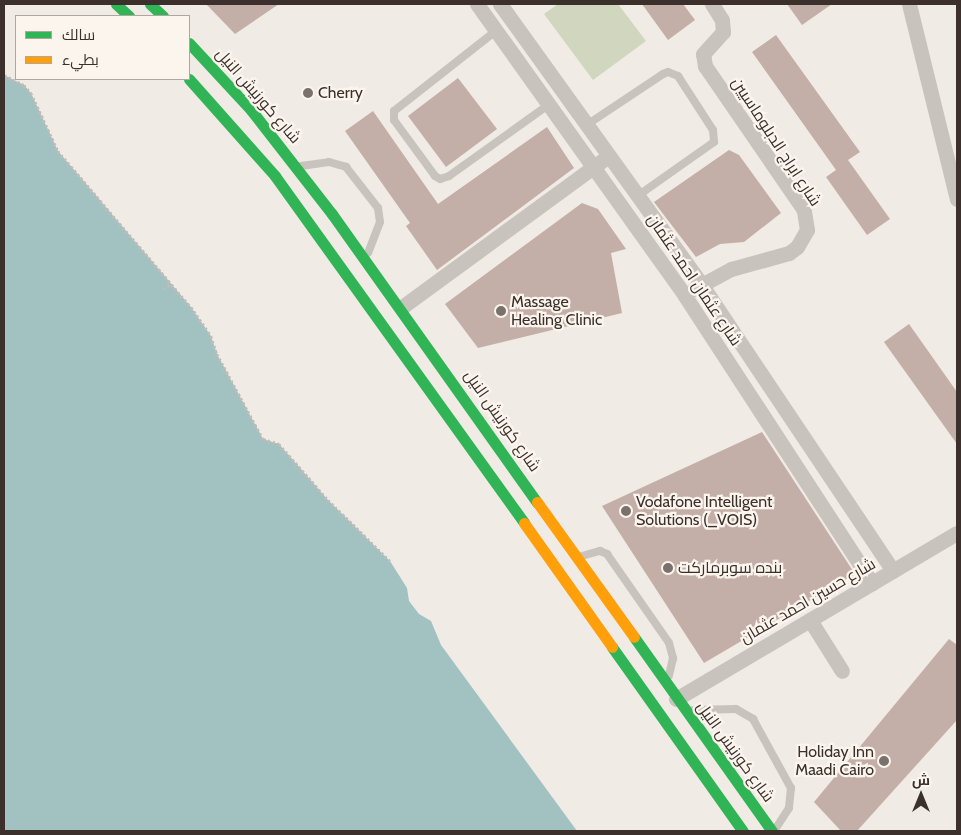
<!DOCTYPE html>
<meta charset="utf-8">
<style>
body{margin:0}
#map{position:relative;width:961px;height:835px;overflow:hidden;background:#f0ebe5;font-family:Cabin,Cairo,sans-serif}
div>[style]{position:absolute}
.green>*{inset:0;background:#d1d6bf}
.water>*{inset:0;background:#a1c2c1}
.building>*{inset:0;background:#c3afa7}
.path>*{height:2.5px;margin-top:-1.25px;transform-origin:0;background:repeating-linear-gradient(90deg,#c2bbb6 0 2.5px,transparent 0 5px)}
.lane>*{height:8px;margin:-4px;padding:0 4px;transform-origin:4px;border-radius:4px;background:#c9c3be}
.street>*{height:15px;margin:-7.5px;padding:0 7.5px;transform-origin:7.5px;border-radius:7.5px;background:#c9c3be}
.fast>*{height:11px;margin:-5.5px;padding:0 5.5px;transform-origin:5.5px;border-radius:5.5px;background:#30b455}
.slow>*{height:11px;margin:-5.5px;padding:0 5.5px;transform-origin:5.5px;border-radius:5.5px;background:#ff9f0a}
.dots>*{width:14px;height:14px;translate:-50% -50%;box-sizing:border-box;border:2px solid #fbf5ee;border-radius:50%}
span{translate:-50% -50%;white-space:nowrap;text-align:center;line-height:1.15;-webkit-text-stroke:4.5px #fbf5ee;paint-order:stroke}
.poi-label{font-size:16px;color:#3b302b}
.left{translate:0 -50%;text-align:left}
.right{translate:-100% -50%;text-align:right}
.street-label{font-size:16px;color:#3b302b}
.frame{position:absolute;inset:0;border:5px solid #3b302b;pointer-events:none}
.legend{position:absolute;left:15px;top:15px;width:175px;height:65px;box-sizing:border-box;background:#fbf5ee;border:1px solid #aea6a0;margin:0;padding:6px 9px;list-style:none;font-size:15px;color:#3b302b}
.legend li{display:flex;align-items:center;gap:10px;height:25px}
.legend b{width:25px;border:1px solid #aea6a0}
.north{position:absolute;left:896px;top:770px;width:50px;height:50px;-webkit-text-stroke:4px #fbf5ee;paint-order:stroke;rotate:0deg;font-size:14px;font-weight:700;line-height:20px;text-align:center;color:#3b302b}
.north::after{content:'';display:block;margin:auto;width:18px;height:22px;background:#3b302b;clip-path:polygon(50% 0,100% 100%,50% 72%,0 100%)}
</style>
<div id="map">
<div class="green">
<div style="clip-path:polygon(558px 4px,618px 4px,646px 41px,593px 80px,544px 14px)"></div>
</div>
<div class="water">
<div style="clip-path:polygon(4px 75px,24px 85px,31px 93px,58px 151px,191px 307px,211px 336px,217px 354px,263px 439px,279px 444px,328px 500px,390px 561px,407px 588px,409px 601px,419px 614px,431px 621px,441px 645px,577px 831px,4px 831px)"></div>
</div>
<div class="building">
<div style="clip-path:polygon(206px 4px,279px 4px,235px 34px)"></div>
<div style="clip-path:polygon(642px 4px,683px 4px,695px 20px,668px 40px)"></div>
<div style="clip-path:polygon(787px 4px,832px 4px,802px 25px)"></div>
<div style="clip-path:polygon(776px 35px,860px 152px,848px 160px,890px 219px,867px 235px,826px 177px,836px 170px,752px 52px)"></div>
<div style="clip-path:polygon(458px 78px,497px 129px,446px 167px,408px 116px)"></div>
<div style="clip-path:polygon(373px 111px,438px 204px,547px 127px,574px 168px,437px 270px,406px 226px,410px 223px,345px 131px)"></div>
<div style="clip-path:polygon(729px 150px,739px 155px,781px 213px,744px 242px,720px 244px,696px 257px,654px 202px)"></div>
<div style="clip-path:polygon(582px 203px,598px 209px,626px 249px,611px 253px,622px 313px,478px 348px,445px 304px)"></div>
<div style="clip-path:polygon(909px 324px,957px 392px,957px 444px,884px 342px)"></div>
<div style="clip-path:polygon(762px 432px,855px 574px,704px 663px,602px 506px)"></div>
<div style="clip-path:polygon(949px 639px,957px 645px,957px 720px,857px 831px,841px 831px,814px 802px)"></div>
</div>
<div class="path">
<div style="left:4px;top:75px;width:22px;rotate:27deg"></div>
<div style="left:24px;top:85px;width:11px;rotate:49deg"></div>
<div style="left:31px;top:93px;width:64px;rotate:65deg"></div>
<div style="left:58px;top:151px;width:205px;rotate:49.6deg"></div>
<div style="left:191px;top:307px;width:35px;rotate:55deg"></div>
<div style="left:211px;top:336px;width:19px;rotate:72deg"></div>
<div style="left:217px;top:354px;width:97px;rotate:61.6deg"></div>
<div style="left:263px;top:439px;width:17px;rotate:17deg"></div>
<div style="left:279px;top:444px;width:74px;rotate:48.8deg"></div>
<div style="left:328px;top:500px;width:87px;rotate:44.5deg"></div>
<div style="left:163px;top:289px;width:9px;rotate:-32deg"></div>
</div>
<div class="lane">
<div style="left:497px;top:30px;width:131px;rotate:141.8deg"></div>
<div style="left:394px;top:111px;width:9px;rotate:90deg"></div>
<div style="left:394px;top:120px;width:69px;rotate:53.8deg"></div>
<div style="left:435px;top:176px;width:6px;rotate:31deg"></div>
<div style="left:440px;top:179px;width:9px;rotate:-18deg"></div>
<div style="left:449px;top:176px;width:125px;rotate:-35.6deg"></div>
<div style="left:588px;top:124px;width:90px;rotate:-33.7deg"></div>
<div style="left:663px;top:74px;width:5px;rotate:-22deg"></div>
<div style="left:668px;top:72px;width:11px;rotate:22deg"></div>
<div style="left:678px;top:76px;width:64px;rotate:57.1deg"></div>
<div style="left:713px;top:130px;width:12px;rotate:85deg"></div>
<div style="left:714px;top:142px;width:92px;rotate:144.8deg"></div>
<div style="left:301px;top:166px;width:28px;rotate:-8deg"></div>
<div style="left:329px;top:162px;width:18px;rotate:16deg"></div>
<div style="left:346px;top:167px;width:52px;rotate:52deg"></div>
<div style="left:378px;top:208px;width:14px;rotate:82deg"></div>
<div style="left:380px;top:222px;width:33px;rotate:111deg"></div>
<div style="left:582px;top:556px;width:19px;rotate:-16deg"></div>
<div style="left:600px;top:551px;width:8px;rotate:23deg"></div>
<div style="left:607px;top:554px;width:108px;rotate:55.1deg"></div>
<div style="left:669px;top:643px;width:16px;rotate:75deg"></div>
<div style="left:673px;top:658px;width:18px;rotate:103deg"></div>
<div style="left:693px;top:710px;width:43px;rotate:-1.3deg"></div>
<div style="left:736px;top:709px;width:20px;rotate:30deg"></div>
<div style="left:753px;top:719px;width:79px;rotate:61.2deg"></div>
<div style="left:791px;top:788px;width:20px;rotate:96deg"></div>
<div style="left:789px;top:808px;width:24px;rotate:123deg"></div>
</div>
<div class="street">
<div style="left:477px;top:4px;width:359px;rotate:54.5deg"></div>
<div style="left:685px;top:296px;width:343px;rotate:56.9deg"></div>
<div style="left:500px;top:4px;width:345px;rotate:54.3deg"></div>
<div style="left:701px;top:284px;width:345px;rotate:56.2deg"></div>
<div style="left:909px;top:4px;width:201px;rotate:76.2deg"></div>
<div style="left:694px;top:289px;width:42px;rotate:-28.4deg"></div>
<div style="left:731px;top:269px;width:60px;rotate:-15.4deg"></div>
<div style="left:789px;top:253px;width:10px;rotate:-37deg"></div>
<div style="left:797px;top:247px;width:20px;rotate:-60deg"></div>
<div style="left:807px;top:230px;width:20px;rotate:-99deg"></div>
<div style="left:804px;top:210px;width:175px;rotate:-124.5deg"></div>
<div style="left:705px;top:66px;width:12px;rotate:-99deg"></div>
<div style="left:703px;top:54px;width:30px;rotate:-48deg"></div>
<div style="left:723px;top:32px;width:12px;rotate:-95deg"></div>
<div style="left:722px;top:20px;width:19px;rotate:-122deg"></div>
<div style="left:402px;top:307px;width:249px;rotate:-36.2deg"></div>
<div style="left:810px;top:620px;width:60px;rotate:57.9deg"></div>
<div style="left:676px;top:699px;width:326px;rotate:-30.6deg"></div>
</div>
<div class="fast">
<div style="left:116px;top:4px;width:18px;rotate:43deg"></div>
<div style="left:150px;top:4px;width:18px;rotate:43deg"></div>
<div style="left:189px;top:43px;width:91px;rotate:47.2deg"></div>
<div style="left:251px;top:110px;width:132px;rotate:52.1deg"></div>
<div style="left:332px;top:214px;width:354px;rotate:54.6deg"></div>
<div style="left:189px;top:79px;width:130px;rotate:48.4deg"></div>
<div style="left:275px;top:176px;width:427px;rotate:54.3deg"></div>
<div style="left:634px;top:637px;width:238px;rotate:54.6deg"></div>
<div style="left:612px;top:647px;width:226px;rotate:54.6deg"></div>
</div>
<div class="slow">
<div style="left:537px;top:502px;width:166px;rotate:54.3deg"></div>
<div style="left:524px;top:523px;width:152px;rotate:54.6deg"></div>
</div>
<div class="dots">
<div style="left:308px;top:93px;background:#7a716c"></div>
<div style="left:501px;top:311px;background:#7a716c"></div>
<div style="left:626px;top:511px;background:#7a716c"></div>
<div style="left:668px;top:568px;background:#7a716c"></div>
<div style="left:884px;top:761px;background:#7a716c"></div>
</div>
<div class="poi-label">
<span class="left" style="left:318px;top:93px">Cherry</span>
<span class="left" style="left:511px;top:311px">Massage<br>Healing Clinic</span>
<span class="left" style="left:636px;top:511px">Vodafone Intelligent<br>Solutions (_VOIS)</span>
<span class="left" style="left:678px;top:568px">بنده سوبرماركت</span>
<span class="right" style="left:874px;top:761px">Holiday Inn<br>Maadi Cairo</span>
</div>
<div class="street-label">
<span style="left:258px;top:96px;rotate:49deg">شارع كورنيش النيل</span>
<span style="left:776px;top:142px;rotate:57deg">شارع ابراج الدبلوماسيين</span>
<span style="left:694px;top:280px;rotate:56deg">شارع عثمان احمد عثمان</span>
<span style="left:502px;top:421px;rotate:55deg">شارع كورنيش النيل</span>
<span style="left:808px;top:601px;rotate:-30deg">شارع حسين احمد عثمان</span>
<span style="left:735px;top:752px;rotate:54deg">شارع كورنيش النيل</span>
</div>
<div class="frame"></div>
<ul class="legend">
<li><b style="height:6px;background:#30b455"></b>سالك</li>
<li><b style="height:6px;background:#ff9f0a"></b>بطيء</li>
</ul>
<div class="north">ش</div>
</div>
